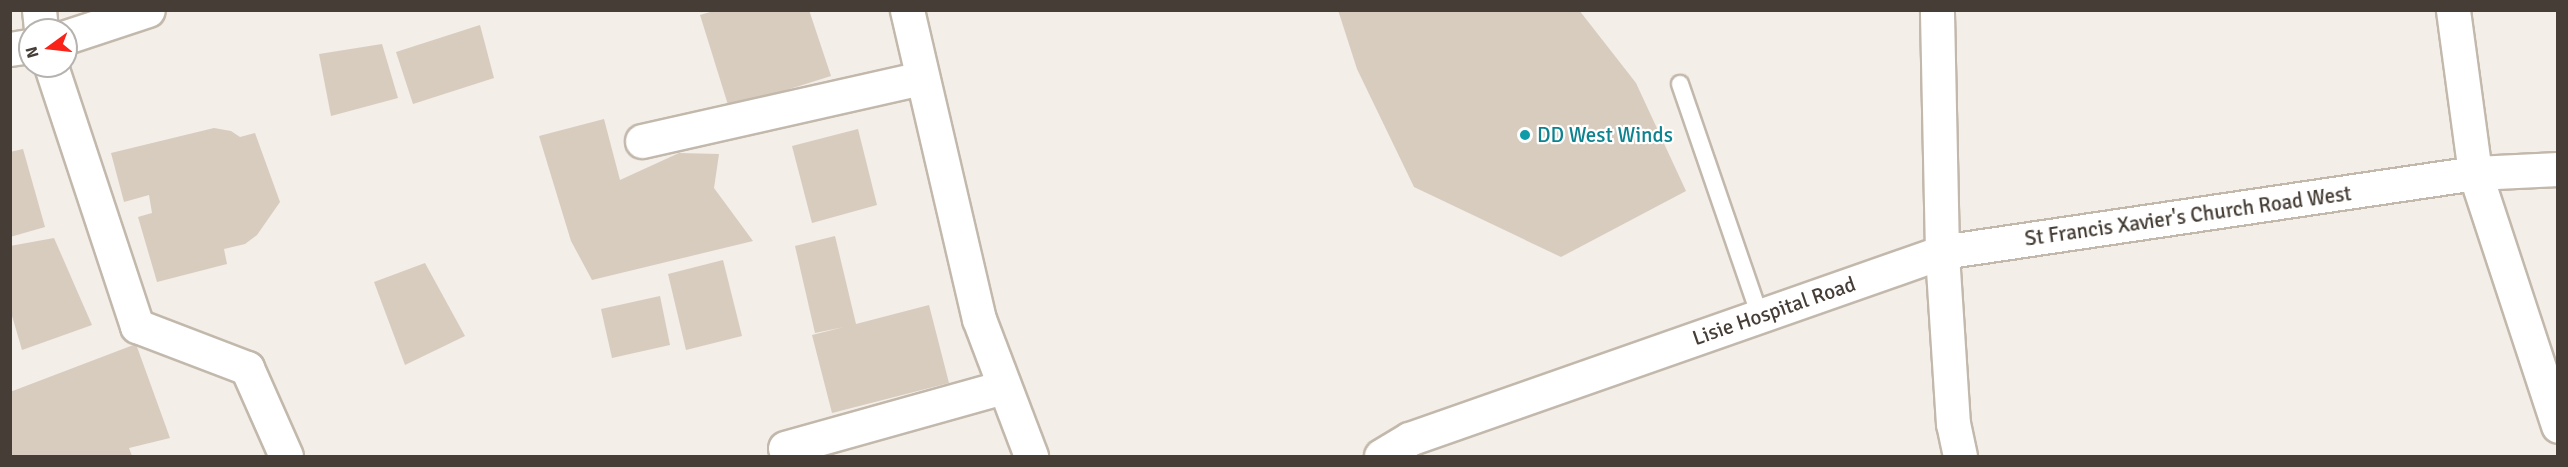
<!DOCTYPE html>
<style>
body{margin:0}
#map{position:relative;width:2568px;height:467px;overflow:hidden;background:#f3eee7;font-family:Signika,sans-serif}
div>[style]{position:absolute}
.building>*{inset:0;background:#d8ccbf}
.roads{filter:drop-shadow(2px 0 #c2b8ac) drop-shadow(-2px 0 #c2b8ac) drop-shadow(0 2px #c2b8ac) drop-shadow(0 -2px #c2b8ac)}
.service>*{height:16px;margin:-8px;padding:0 8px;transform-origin:8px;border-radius:8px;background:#fff}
.minor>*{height:33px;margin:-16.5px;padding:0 16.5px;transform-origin:16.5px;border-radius:16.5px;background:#fff}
.dots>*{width:16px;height:16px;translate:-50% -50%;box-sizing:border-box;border:3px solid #fff;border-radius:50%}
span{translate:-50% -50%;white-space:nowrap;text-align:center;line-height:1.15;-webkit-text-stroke:4.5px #fff;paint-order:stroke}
.culture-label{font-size:21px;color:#0d838f}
.left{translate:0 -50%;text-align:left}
.street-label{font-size:21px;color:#463e36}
.frame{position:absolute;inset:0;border:12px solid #463e36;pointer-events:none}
.north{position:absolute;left:18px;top:18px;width:60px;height:60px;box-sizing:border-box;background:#fff;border:2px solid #b5b2af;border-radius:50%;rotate:255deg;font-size:16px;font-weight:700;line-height:24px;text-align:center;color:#463e36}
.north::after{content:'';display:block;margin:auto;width:21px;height:27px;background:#f92319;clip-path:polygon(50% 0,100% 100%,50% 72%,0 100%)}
</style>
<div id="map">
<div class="building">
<div style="clip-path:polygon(717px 10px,809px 10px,831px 76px,729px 108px,700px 15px)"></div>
<div style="clip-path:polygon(1338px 10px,1579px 10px,1636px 83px,1686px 191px,1561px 257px,1414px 187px,1357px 69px)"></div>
<div style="clip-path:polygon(480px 25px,494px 78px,413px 104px,396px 52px)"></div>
<div style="clip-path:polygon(382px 44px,398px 98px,331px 116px,319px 54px)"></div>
<div style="clip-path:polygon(604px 119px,620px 180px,679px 153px,719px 154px,714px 188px,753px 241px,592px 280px,571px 241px,539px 136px)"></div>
<div style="clip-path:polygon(214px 128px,231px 131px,240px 137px,255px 133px,280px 202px,257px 235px,245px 244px,224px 249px,227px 264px,157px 282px,138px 217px,152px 213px,149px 195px,124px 202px,111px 153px)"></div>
<div style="clip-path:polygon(858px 129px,877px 205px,812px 223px,792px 146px)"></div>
<div style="clip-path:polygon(23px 149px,45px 227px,10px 237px,10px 152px)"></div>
<div style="clip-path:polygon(835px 236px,856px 324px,929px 305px,949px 383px,832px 413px,812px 335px,844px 327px,815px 333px,795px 246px)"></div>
<div style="clip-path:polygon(54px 238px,92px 325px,22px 350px,10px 309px,10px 246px)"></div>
<div style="clip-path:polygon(723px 260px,742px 336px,686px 350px,668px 274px)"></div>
<div style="clip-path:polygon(425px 263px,465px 336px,405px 365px,374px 282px)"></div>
<div style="clip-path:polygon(660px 296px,670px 345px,612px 358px,601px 309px)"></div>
<div style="clip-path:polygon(136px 344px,170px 438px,129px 448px,132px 456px,10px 456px,10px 392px)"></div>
</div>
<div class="roads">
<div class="service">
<div style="left:1680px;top:84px;width:245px;rotate:71deg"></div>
</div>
<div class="minor">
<div style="left:39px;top:10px;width:20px;rotate:84deg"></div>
<div style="left:907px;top:10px;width:317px;rotate:76.9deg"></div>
<div style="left:979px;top:319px;width:147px;rotate:69.2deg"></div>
<div style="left:66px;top:37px;width:86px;rotate:-18.2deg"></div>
<div style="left:10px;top:49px;width:20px;rotate:-9deg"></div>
<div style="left:51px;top:66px;width:274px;rotate:71.7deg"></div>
<div style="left:137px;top:326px;width:118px;rotate:20.9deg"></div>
<div style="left:247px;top:368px;width:96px;rotate:66.1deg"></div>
<div style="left:642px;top:141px;width:287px;rotate:-12.7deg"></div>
<div style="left:2558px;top:169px;width:83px;rotate:177.2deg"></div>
<div style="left:2475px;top:173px;width:266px;rotate:71.8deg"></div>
<div style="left:785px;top:448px;width:227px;rotate:-15.6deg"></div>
<div style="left:1381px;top:456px;width:33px;rotate:-31deg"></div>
<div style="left:1409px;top:439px;width:565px;rotate:-19.33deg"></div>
<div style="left:1942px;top:252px;width:242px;rotate:-91.2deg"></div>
<div style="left:1960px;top:456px;width:33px;rotate:-102deg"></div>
<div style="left:1953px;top:424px;width:172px;rotate:-93.7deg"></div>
<div style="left:1942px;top:252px;width:539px;rotate:-8.43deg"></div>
<div style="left:2475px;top:173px;width:164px;rotate:-97.7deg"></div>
</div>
</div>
<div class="dots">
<div style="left:1525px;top:135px;background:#0f9aa8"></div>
</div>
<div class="culture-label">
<span class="left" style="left:1537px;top:135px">DD West Winds</span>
</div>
<div class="street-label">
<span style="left:2188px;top:216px;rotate:-8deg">St Francis Xavier's Church Road West</span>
<span style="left:1774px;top:311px;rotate:-19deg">Lisie Hospital Road</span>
</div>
<div class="frame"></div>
<div class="north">N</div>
</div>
